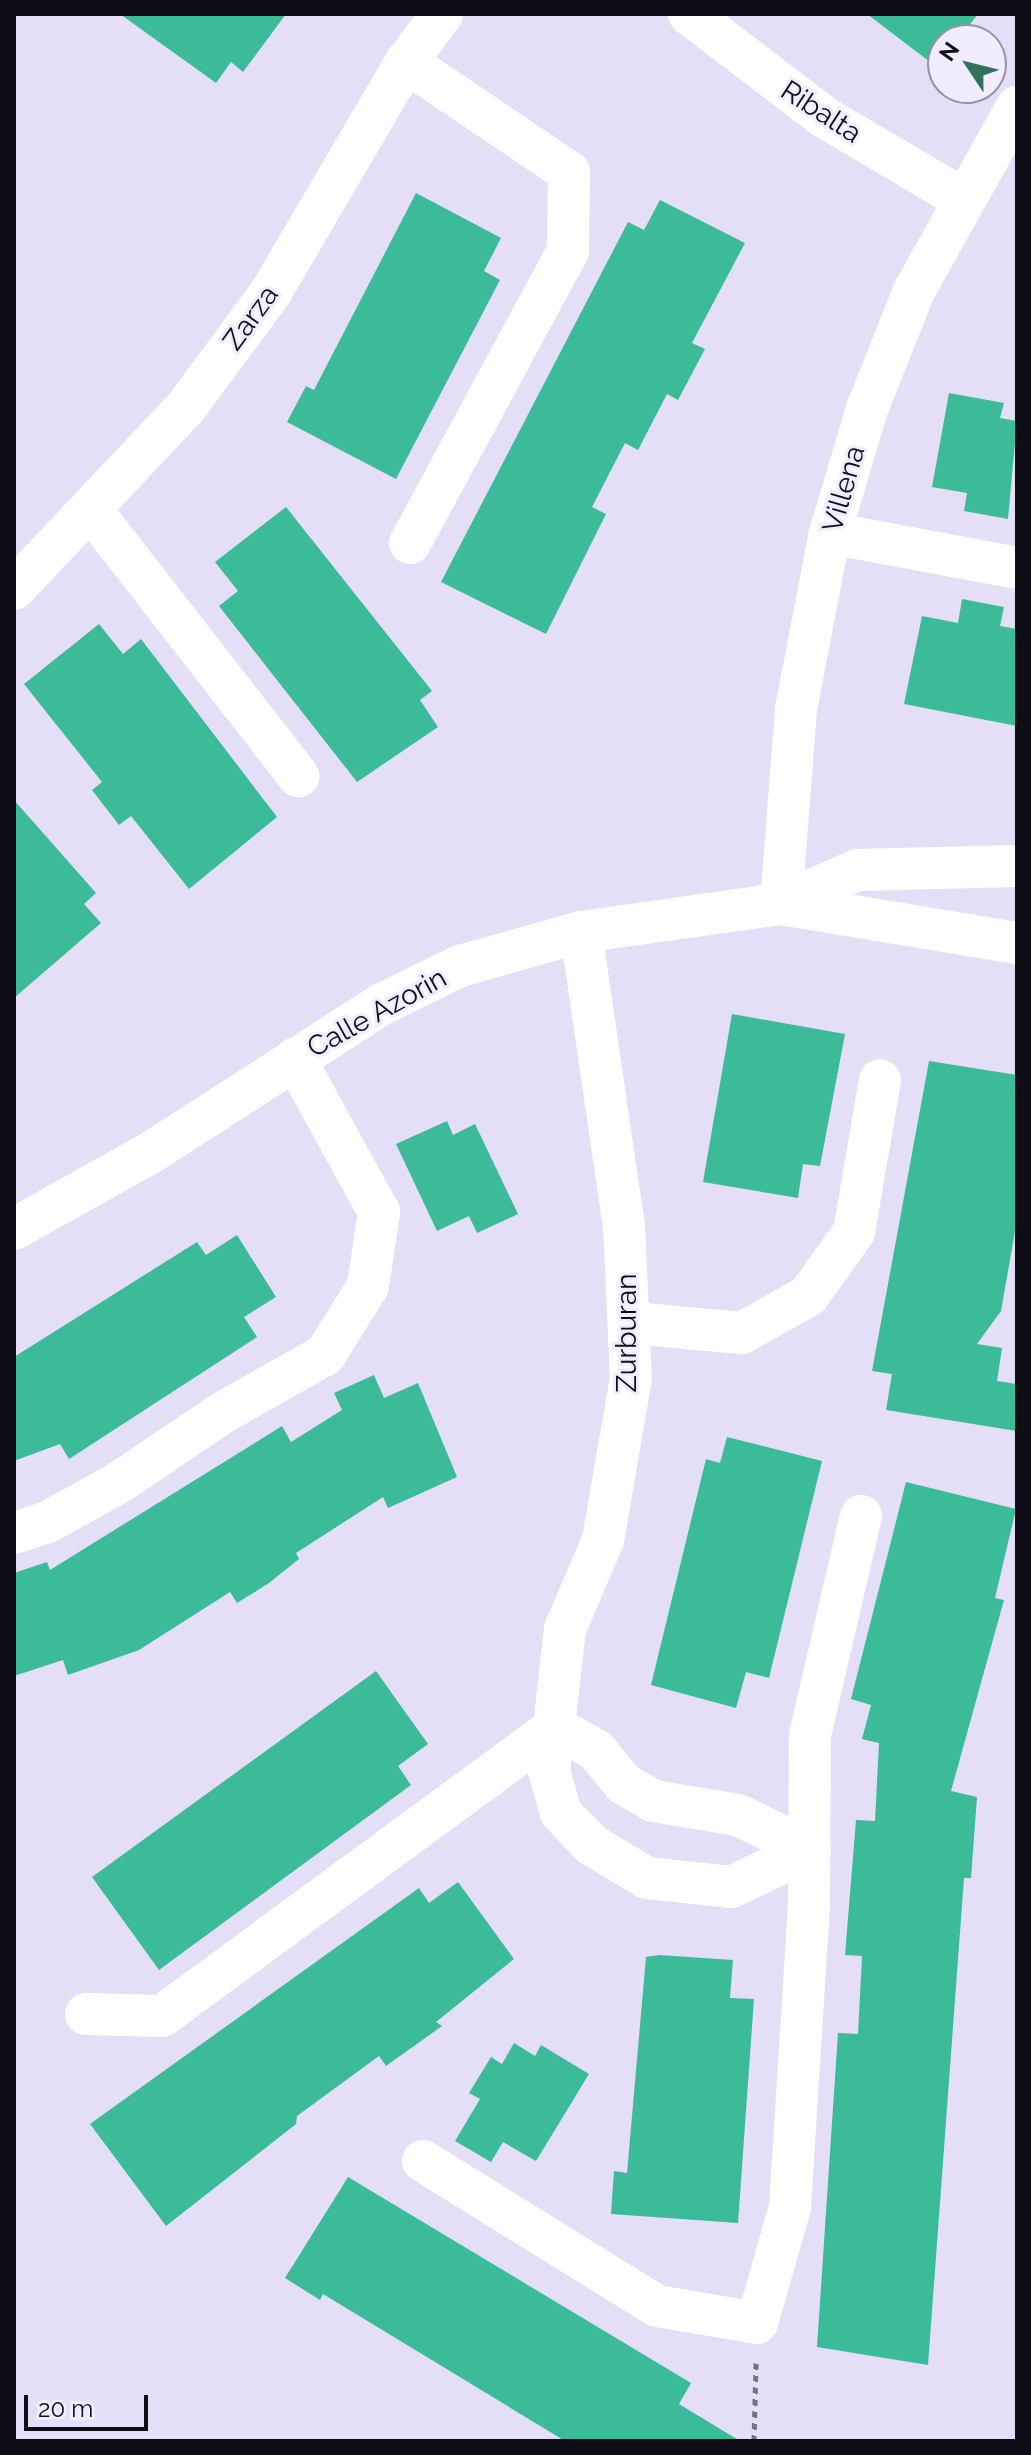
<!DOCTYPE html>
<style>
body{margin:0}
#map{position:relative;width:1031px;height:2455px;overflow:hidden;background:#e4def6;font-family:Raleway,sans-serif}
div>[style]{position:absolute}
.building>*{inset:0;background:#3cbb99}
.path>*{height:5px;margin-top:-2.5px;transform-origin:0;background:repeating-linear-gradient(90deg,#767282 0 6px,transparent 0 12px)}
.minor>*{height:42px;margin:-21px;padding:0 21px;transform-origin:21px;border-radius:21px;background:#fff}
span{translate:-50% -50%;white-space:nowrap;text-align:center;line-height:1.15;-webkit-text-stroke:6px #f1ecff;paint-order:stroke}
.street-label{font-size:28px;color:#0f0d15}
.frame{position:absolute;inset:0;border:16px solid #0f0d15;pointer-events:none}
.north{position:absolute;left:927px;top:24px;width:80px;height:80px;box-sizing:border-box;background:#f1ecff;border:2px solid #9793a1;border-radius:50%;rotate:305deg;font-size:22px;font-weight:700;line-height:32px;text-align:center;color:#0f0d15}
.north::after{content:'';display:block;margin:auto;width:28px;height:36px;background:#32715e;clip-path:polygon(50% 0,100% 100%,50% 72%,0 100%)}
.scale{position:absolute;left:24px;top:2395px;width:124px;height:36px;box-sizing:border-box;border:4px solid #0f0d15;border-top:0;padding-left:10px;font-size:24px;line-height:28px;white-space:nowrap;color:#0f0d15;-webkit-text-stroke:6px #f1ecff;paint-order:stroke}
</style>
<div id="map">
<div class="building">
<div style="clip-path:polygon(120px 14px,286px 14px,243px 72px,231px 62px,216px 83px)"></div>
<div style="clip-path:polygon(867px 14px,978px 14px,958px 40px,943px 40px,938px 68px)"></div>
<div style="clip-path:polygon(416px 193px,501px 238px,484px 271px,500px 280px,396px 479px,287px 422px,306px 386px,314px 390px)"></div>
<div style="clip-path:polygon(660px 200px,745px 243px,692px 343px,705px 349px,678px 400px,667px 394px,638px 450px,625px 443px,592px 507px,606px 514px,546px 634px,441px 582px,628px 222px,644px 230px)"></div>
<div style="clip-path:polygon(949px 393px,1004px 403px,1000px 418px,1017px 421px,1008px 519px,964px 511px,967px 493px,932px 487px)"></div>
<div style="clip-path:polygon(286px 507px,432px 691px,420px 700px,438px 727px,357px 782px,219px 606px,238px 591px,215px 562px)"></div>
<div style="clip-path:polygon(962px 599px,1004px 607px,1000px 626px,1017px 629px,1017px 726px,904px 704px,922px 616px,958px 623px)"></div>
<div style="clip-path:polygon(99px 624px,123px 654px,141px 639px,277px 817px,189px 889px,131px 816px,119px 825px,92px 790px,102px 782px,24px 684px)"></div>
<div style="clip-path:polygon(14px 800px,96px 893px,84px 904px,101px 923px,14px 998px)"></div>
<div style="clip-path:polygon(732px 1014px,845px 1034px,820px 1166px,803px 1164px,798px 1198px,703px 1182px)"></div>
<div style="clip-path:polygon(929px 1061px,1017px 1075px,1017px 1220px,1001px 1311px,977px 1344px,1002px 1348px,997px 1381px,1017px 1384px,1017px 1431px,886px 1410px,892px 1374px,872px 1371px)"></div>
<div style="clip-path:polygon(447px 1121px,453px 1135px,475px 1124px,518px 1214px,477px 1233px,469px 1216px,437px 1231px,396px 1144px)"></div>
<div style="clip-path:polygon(237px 1235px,276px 1297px,244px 1317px,257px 1337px,69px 1459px,60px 1444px,14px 1461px,14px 1357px,197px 1242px,206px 1255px)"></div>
<div style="clip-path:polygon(374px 1375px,384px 1398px,418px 1383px,457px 1477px,388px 1508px,383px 1497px,296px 1553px,299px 1559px,269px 1583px,237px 1603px,230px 1592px,139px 1650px,68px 1675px,63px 1660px,14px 1676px,14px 1573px,47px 1562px,50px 1570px,282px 1426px,291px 1442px,342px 1410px,334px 1393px)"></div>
<div style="clip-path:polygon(727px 1437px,822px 1461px,769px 1678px,746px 1672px,736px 1708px,651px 1685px,706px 1459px,720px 1463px)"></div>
<div style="clip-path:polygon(906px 1482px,1016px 1509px,995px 1598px,1004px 1600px,951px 1791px,977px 1797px,971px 1878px,964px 1878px,928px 2365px,817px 2347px,838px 2033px,858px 2034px,862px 1956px,845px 1955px,856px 1820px,875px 1821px,879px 1743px,862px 1739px,871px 1705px,851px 1699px)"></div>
<div style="clip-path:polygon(376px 1671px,428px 1744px,398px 1766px,411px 1785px,159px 1970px,92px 1877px)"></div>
<div style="clip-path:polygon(458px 1882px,514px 1959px,436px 2022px,442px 2026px,386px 2066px,379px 2056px,297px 2116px,296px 2124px,166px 2226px,90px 2124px,419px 1888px,429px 1903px)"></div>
<div style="clip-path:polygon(659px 1955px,733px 1960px,730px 1998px,754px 1999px,738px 2223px,611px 2214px,614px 2171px,627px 2173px,646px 1957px)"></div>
<div style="clip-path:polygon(514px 2043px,535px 2056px,541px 2045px,589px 2074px,536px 2161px,503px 2142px,491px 2162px,455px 2141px,480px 2099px,469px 2093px,491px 2057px,502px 2064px)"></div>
<div style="clip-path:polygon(348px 2177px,691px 2383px,679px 2404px,740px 2441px,565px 2441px,323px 2294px,320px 2300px,285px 2278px)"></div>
</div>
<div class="path">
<div style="left:754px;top:2441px;width:79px;rotate:-88.5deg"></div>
</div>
<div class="minor">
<div style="left:689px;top:14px;width:170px;rotate:37.3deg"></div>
<div style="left:824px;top:117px;width:159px;rotate:30.6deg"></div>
<div style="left:406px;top:62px;width:197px;rotate:34deg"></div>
<div style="left:569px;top:172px;width:79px;rotate:90.7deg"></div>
<div style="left:568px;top:251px;width:332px;rotate:118.4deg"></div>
<div style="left:92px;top:511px;width:336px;rotate:52.1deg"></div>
<div style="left:830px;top:533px;width:190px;rotate:10.6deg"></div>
<div style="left:14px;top:589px;width:250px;rotate:-46.6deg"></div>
<div style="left:186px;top:407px;width:143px;rotate:-53.5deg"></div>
<div style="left:271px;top:292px;width:267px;rotate:-59.6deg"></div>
<div style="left:406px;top:62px;width:60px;rotate:-53.1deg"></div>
<div style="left:781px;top:904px;width:196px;rotate:-85.6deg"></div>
<div style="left:796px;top:709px;width:179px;rotate:-79.1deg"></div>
<div style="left:830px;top:533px;width:129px;rotate:-73.4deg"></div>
<div style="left:867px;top:409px;width:127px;rotate:-68.3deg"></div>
<div style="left:914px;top:291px;width:211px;rotate:-60.8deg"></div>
<div style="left:781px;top:904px;width:239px;rotate:9.4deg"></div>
<div style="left:581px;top:932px;width:297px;rotate:81.7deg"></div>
<div style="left:624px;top:1226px;width:152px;rotate:87.4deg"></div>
<div style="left:631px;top:1378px;width:164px;rotate:99.8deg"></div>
<div style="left:603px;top:1540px;width:97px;rotate:113.1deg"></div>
<div style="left:565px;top:1629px;width:143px;rotate:96.4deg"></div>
<div style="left:549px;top:1771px;width:44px;rotate:74.1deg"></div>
<div style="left:561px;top:1813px;width:45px;rotate:45.9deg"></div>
<div style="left:592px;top:1845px;width:64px;rotate:31deg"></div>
<div style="left:647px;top:1878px;width:84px;rotate:6.1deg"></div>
<div style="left:731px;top:1887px;width:87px;rotate:-25.1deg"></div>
<div style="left:14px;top:1229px;width:156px;rotate:-29.2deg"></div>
<div style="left:150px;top:1153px;width:276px;rotate:-32.7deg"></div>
<div style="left:382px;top:1004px;width:87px;rotate:-26deg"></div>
<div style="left:460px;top:966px;width:126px;rotate:-15.7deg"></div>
<div style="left:581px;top:932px;width:202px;rotate:-8deg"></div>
<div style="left:781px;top:904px;width:83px;rotate:-24.1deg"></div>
<div style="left:857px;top:870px;width:160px;rotate:-1.4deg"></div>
<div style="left:632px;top:1323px;width:110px;rotate:5.2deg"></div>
<div style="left:742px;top:1333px;width:76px;rotate:-29.3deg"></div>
<div style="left:808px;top:1296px;width:79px;rotate:-54.3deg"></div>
<div style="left:854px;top:1232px;width:154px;rotate:-80.3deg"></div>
<div style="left:14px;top:1533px;width:36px;rotate:-18deg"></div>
<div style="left:48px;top:1522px;width:82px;rotate:-29.1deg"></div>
<div style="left:120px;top:1482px;width:123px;rotate:-34.1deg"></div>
<div style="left:222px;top:1413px;width:118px;rotate:-29.4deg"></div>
<div style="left:325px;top:1355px;width:81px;rotate:-58.1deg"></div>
<div style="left:368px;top:1286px;width:75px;rotate:-81.5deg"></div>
<div style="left:379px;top:1212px;width:175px;rotate:-118.8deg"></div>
<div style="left:555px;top:1727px;width:47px;rotate:29.3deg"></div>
<div style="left:596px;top:1750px;width:44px;rotate:50.5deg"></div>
<div style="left:624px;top:1784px;width:34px;rotate:30deg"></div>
<div style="left:653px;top:1801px;width:86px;rotate:9.4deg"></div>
<div style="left:738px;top:1815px;width:80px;rotate:25.9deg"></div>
<div style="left:86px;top:2014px;width:76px;rotate:1.5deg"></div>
<div style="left:162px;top:2016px;width:488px;rotate:-36.3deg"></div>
<div style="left:423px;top:2161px;width:275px;rotate:31.8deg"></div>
<div style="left:657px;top:2306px;width:101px;rotate:9.6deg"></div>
<div style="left:757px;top:2323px;width:121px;rotate:-74.1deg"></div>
<div style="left:790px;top:2207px;width:304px;rotate:-86.4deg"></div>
<div style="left:809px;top:1904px;width:169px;rotate:-89.7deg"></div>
<div style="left:810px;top:1735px;width:225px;rotate:-76.9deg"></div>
</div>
<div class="street-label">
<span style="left:821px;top:112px;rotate:33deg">Ribalta</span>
<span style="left:251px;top:318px;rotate:-54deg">Zarza</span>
<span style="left:844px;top:489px;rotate:-74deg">Villena</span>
<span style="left:377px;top:1013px;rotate:-29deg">Calle Azorin</span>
<span style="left:627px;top:1333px;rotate:-90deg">Zurburan</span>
</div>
<div class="frame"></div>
<div class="north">N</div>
<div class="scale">20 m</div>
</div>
